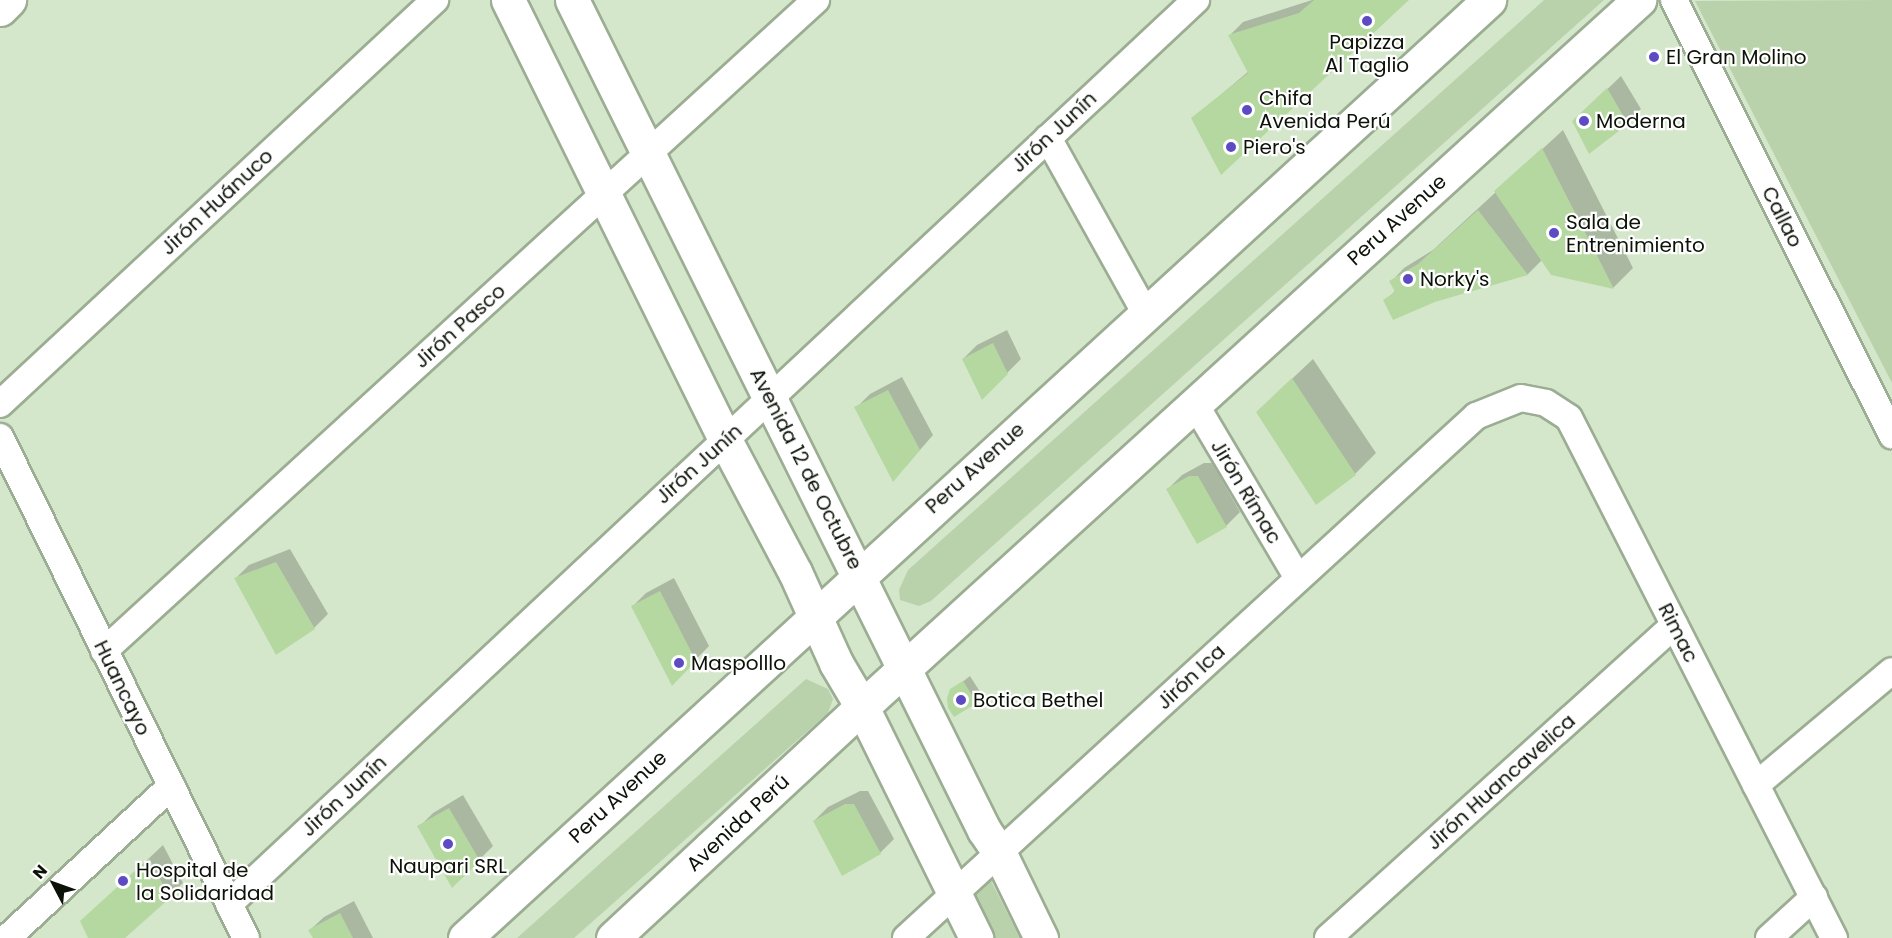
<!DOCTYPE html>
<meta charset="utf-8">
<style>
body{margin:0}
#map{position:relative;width:1892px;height:938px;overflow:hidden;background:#d5e7cb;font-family:Poppins,sans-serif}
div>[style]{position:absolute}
.green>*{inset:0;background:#b9d2ab}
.shadow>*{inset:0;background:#0003}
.building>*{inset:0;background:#b5d8a1}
.roads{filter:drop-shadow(2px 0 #9bad92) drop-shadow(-2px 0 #9bad92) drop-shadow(0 2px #9bad92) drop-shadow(0 -2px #9bad92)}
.minor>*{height:26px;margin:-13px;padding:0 13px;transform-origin:13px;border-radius:13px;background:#fff}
.secondary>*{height:33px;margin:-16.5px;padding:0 16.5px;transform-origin:16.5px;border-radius:16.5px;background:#fff}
.primary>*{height:33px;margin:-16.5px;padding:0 16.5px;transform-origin:16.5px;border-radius:16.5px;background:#fff}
.dots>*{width:16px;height:16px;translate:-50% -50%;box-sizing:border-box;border:3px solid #fff;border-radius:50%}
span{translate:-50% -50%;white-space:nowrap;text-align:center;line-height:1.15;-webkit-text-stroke:4.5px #fff;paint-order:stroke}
.poi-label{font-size:20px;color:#0c1208}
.left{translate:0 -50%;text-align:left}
.street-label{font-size:20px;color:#0c1208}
.north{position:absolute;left:24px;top:854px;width:60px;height:60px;-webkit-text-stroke:4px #fff;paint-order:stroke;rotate:311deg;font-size:16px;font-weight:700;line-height:24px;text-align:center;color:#0c1208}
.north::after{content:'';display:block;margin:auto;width:21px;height:27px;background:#0c1208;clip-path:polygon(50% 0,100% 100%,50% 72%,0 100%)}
</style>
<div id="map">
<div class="green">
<div style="clip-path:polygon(1544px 0,1604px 0,931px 601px,919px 606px,900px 600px,899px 590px,908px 570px)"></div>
<div style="clip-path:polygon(1892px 0,1892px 383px,1695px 1px)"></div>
<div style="clip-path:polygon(806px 679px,828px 689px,833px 699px,828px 713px,574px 938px,517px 938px)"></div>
<div style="clip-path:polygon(988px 875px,1020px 938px,981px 938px,962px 898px)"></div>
</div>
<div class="shadow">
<div style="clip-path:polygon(1312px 0,1407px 0,1193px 118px,1249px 71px,1230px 35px,1243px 22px)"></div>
<div style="clip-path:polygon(1621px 76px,1641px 109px,1627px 123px,1574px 121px)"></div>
<div style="clip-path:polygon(1563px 130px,1633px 268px,1613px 288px,1552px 274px,1542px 260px,1528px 274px,1435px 300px,1385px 301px,1396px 290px,1391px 282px,1404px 268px,1433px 250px)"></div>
<div style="clip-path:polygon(1007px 330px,1021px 359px,983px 397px,963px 359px,977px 345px)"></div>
<div style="clip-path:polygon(1313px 359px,1376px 453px,1355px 474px,1317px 503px,1278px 392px)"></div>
<div style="clip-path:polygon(902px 377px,933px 435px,906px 466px,856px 408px,870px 394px)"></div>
<div style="clip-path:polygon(1204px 463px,1212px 463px,1240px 512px,1226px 526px,1168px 489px,1182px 475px)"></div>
<div style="clip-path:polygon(290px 549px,328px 614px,314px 628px,235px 579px,249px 565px)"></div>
<div style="clip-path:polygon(674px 578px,709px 646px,673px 683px,632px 607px,646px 593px)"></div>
<div style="clip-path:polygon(970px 676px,982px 695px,976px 702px,952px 690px)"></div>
<div style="clip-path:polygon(860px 791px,868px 791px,894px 839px,880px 853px,814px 821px,828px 807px)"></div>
<div style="clip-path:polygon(463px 795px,493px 846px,479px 860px,419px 827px,433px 813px)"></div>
<div style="clip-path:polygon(163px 845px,183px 883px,122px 938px,90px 938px,96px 908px)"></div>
<div style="clip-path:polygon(354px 901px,373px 938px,314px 938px,310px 930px,324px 917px)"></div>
</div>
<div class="building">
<div style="clip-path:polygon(1314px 0,1409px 0,1221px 175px,1191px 118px,1248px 73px,1228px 35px,1299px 13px)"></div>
<div style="clip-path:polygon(1607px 88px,1628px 124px,1589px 154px,1572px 121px)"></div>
<div style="clip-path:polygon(1542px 148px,1614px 289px,1551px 275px,1494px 191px)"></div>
<div style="clip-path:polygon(1478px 210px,1528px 275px,1435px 302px,1393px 320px,1383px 300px,1395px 292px,1389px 281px,1418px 264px)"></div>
<div style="clip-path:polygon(993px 343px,1008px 374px,982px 400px,962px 359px)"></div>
<div style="clip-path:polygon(1292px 378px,1356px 475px,1316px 505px,1256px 412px)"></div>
<div style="clip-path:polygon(888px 390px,920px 450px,893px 482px,854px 407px)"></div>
<div style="clip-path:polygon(1189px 476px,1198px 476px,1227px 527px,1197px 544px,1166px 489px)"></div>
<div style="clip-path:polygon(276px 562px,315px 629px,276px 655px,234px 578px)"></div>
<div style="clip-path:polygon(660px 591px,696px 661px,672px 686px,631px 606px)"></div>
<div style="clip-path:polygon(963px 681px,977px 703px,954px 717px,948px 708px,947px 698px,950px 689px)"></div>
<div style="clip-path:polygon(845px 804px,854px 804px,881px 854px,842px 876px,813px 821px)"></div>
<div style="clip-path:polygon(449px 808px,480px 861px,452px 888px,417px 826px)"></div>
<div style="clip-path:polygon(149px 858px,170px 898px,125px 938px,88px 938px,80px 921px)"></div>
<div style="clip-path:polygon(340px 913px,353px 938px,313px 938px,308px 930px)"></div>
</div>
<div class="roads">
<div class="minor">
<div style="left:1674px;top:0;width:487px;rotate:63.4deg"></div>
<div style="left:1048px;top:138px;width:199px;rotate:60.9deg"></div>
<div style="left:0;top:404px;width:594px;rotate:-42.88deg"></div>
<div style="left:1195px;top:404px;width:202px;rotate:59.4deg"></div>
<div style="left:0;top:437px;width:558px;rotate:63.85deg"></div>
<div style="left:104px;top:651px;width:965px;rotate:-42.44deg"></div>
<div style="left:1756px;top:785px;width:177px;rotate:-40deg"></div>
<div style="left:229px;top:904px;width:1324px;rotate:-43.07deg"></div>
<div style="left:7px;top:938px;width:224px;rotate:-42.8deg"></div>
<div style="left:906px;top:938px;width:773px;rotate:-42.48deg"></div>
<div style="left:1476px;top:416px;width:48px;rotate:-21.8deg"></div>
<div style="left:1521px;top:398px;width:25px;rotate:11deg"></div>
<div style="left:1546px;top:403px;width:27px;rotate:33deg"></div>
<div style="left:1569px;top:418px;width:584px;rotate:63deg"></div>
<div style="left:1328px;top:938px;width:467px;rotate:-42.1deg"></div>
<div style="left:1769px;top:938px;width:61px;rotate:-42.3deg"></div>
</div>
<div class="secondary">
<div style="left:508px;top:0;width:491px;rotate:63.7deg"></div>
<div style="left:725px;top:440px;width:149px;rotate:62.1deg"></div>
<div style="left:795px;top:572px;width:100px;rotate:65.7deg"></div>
<div style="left:836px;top:663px;width:51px;rotate:59.4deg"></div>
<div style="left:862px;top:707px;width:258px;rotate:63.7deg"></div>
<div style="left:572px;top:0;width:927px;rotate:63.6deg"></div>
<div style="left:984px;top:830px;width:27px;rotate:56deg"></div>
<div style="left:999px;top:852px;width:96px;rotate:64deg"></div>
<div style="left:0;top:9px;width:13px;rotate:-45deg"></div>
</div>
<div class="primary">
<div style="left:465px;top:938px;width:1389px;rotate:-42.49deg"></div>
<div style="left:613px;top:938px;width:340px;rotate:-42.9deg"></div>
<div style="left:862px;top:707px;width:1051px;rotate:-42.3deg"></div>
</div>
</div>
<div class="dots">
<div style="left:1367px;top:21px;background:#5c4bc3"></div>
<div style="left:1654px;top:57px;background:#5c4bc3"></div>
<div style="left:1247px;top:110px;background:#5c4bc3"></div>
<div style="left:1584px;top:121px;background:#5c4bc3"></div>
<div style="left:1231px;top:147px;background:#5c4bc3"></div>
<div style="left:1554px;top:233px;background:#5c4bc3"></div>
<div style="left:1408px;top:279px;background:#5c4bc3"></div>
<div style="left:679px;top:663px;background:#5c4bc3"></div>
<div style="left:961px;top:700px;background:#5c4bc3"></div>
<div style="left:448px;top:844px;background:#5c4bc3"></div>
<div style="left:123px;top:881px;background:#5c4bc3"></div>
</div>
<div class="poi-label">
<span style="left:1367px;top:54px">Papizza<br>Al Taglio</span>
<span class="left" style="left:1666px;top:57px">El Gran Molino</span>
<span class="left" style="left:1259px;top:110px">Chifa<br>Avenida Perú</span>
<span class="left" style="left:1596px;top:121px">Moderna</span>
<span class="left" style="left:1243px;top:147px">Piero's</span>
<span class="left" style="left:1566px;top:234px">Sala de<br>Entrenimiento</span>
<span class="left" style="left:1420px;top:279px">Norky's</span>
<span class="left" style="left:691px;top:663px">Maspolllo</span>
<span class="left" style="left:973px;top:700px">Botica Bethel</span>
<span style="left:448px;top:866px">Naupari SRL</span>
<span class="left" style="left:136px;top:882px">Hospital de<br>la Solidaridad</span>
</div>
<div class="street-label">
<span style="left:1054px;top:132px;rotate:-43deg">Jirón Junín</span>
<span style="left:217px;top:202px;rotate:-43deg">Jirón Huánuco</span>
<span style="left:1782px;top:217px;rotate:63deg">Callao</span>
<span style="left:1397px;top:220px;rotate:-42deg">Peru Avenue</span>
<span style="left:460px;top:326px;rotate:-42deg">Jirón Pasco</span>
<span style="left:699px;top:464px;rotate:-42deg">Jirón Junín</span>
<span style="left:975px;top:468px;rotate:-42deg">Peru Avenue</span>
<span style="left:806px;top:469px;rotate:63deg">Avenida 12 de Octubre</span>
<span style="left:1246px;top:492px;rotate:59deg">Jirón Rímac</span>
<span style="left:1678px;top:633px;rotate:63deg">Rimac</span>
<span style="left:1191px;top:677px;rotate:-43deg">Jirón Ica</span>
<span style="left:122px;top:688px;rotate:64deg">Huancayo</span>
<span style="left:1501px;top:782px;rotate:-42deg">Jirón Huancavelica</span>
<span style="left:344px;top:796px;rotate:-43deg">Jirón Junín</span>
<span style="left:618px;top:797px;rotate:-43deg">Peru Avenue</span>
<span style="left:738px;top:823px;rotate:-43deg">Avenida Perú</span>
</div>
<div class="north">N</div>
</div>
